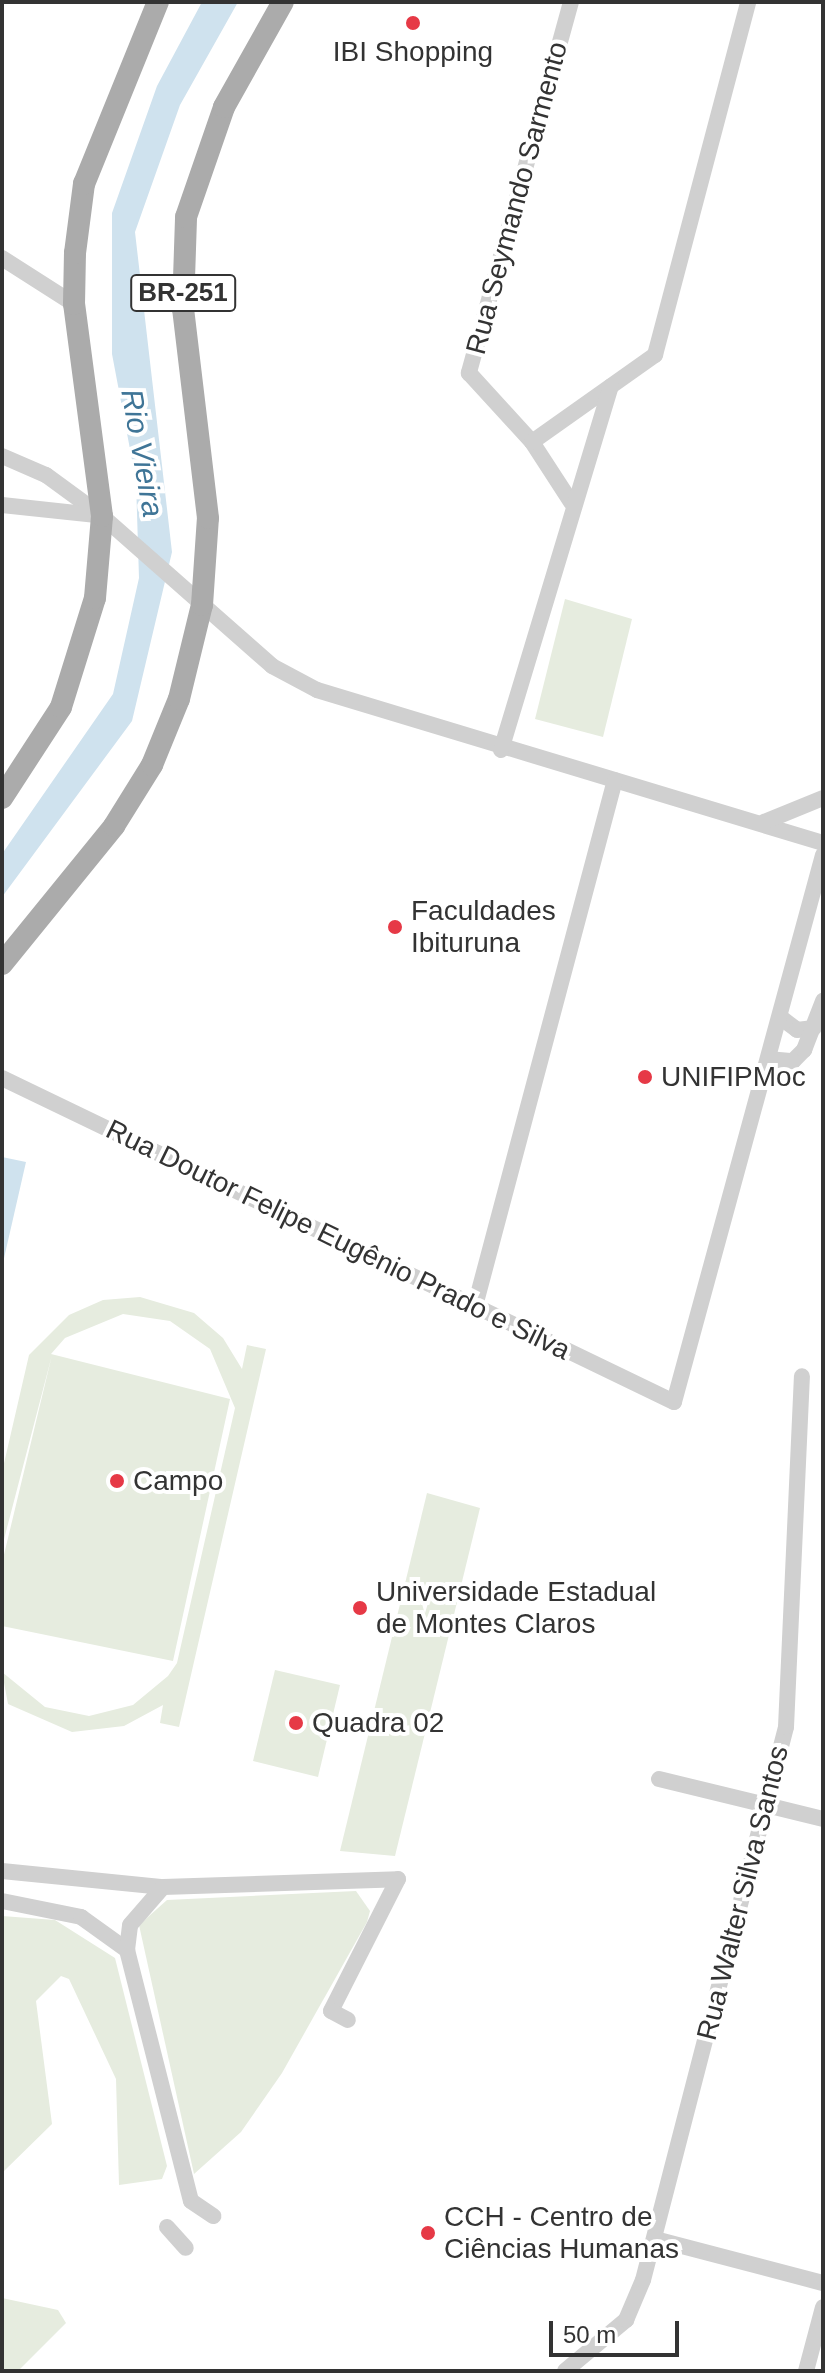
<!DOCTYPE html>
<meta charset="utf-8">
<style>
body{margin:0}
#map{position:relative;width:825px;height:2373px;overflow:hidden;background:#fff;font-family:Helvetica,sans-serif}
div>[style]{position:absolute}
.green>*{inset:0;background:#e6ecdf}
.water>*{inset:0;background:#cfe2ee}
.minor>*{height:16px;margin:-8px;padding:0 8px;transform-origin:8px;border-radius:8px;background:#d0d0d0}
.major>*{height:22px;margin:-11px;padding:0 11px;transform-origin:11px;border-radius:11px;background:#ababab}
.dots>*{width:22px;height:22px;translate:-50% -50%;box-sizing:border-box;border:4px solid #fff;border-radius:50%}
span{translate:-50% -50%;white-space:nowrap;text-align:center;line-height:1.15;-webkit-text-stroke:8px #fff;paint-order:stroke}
.shield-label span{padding:2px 6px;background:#fff;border:2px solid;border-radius:6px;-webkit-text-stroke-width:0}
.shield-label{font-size:26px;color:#333;font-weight:700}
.poi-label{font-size:28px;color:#333}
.left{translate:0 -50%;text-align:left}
.street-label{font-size:28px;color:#333}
.water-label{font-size:30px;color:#3f7597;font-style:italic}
.frame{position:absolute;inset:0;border:4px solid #333;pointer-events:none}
.scale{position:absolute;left:549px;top:2321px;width:130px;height:36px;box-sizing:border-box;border:4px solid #333;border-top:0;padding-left:10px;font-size:24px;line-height:28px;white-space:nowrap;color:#333;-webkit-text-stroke:6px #fff;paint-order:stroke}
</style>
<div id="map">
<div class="green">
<div style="clip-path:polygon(565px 599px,632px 619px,603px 737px,535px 719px)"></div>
<div style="clip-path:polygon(140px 1297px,194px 1313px,223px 1338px,242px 1369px,247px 1345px,266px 1349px,179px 1727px,160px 1723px,163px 1705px,124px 1726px,72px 1732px,8px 1704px,2px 1672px,45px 1707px,89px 1716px,133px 1705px,168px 1676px,177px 1663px,235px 1408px,210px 1349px,170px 1321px,123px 1314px,65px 1338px,51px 1354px,230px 1399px,173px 1661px,2px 1626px,2px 1563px,52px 1355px,2px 1547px,2px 1472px,29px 1355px,69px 1315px,103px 1300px)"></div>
<div style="clip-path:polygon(427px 1493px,480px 1508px,395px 1856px,340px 1851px)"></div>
<div style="clip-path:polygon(275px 1670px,340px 1685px,318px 1777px,253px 1761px)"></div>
<div style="clip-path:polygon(356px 1891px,370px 1911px,367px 1922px,282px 2073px,241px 2132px,194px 2174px,139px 1925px,167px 1900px)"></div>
<div style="clip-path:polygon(2px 1916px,55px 1920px,115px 1958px,167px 2166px,162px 2179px,119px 2185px,116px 2079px,69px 1979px,61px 1976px,36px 2001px,52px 2124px,2px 2173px)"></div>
<div style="clip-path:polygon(2px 2298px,58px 2310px,66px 2323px,18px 2371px,2px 2371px)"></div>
</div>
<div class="water">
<div style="clip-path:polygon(202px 2px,238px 2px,180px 105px,135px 232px,172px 552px,132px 721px,2px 897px,2px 854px,113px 694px,139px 578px,136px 481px,112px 354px,112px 213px,157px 86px)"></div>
<div style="clip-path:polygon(2px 1157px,26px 1162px,2px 1267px)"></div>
</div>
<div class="minor">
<div style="left:571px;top:2px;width:385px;rotate:105.4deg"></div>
<div style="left:469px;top:373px;width:93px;rotate:47.6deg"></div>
<div style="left:532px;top:442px;width:72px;rotate:57deg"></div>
<div style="left:2px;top:258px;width:85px;rotate:32.6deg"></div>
<div style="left:532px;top:442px;width:151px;rotate:-35.3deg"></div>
<div style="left:655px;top:355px;width:365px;rotate:-75.2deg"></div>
<div style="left:2px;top:456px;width:48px;rotate:23.4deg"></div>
<div style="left:46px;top:475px;width:69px;rotate:36.2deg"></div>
<div style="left:102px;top:516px;width:227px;rotate:41.4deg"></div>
<div style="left:272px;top:666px;width:51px;rotate:28.1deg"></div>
<div style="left:317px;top:690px;width:529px;rotate:16.82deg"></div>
<div style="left:2px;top:505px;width:95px;rotate:6.1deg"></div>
<div style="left:501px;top:750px;width:380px;rotate:-73.2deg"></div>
<div style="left:764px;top:822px;width:64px;rotate:-22.1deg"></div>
<div style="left:780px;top:1017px;width:21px;rotate:37deg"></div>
<div style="left:797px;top:1030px;width:17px;rotate:-7deg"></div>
<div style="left:768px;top:1059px;width:25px;rotate:5deg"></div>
<div style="left:793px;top:1061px;width:16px;rotate:-45deg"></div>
<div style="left:804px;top:1050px;width:53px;rotate:-68.8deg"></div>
<div style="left:2px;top:1078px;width:746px;rotate:25.74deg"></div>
<div style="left:674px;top:1402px;width:567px;rotate:-74.76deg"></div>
<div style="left:475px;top:1306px;width:544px;rotate:-75.1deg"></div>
<div style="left:659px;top:1779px;width:169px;rotate:13.7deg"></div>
<div style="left:2px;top:1871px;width:162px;rotate:5.7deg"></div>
<div style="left:163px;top:1887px;width:235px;rotate:-1.9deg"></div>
<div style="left:398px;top:1879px;width:148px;rotate:116.9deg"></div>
<div style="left:331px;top:2011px;width:19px;rotate:28deg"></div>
<div style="left:2px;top:1901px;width:81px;rotate:11.4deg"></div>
<div style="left:81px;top:1917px;width:57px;rotate:35.7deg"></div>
<div style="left:127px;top:1950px;width:259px;rotate:75.7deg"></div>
<div style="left:191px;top:2201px;width:27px;rotate:34deg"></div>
<div style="left:127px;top:1950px;width:25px;rotate:-83deg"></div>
<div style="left:130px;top:1925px;width:50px;rotate:-49deg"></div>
<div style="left:167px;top:2227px;width:28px;rotate:48deg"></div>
<div style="left:655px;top:2239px;width:174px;rotate:14.7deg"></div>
<div style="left:565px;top:2371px;width:80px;rotate:-39.9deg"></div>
<div style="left:626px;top:2320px;width:43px;rotate:-67deg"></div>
<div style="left:643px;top:2280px;width:571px;rotate:-75.5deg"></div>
<div style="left:786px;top:1727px;width:351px;rotate:-87.4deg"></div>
<div style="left:806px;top:2371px;width:66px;rotate:-75.1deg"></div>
</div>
<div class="major">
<div style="left:2px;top:798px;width:108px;rotate:-57deg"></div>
<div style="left:61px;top:707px;width:114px;rotate:-72.7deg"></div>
<div style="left:95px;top:598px;width:82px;rotate:-85.1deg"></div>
<div style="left:102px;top:516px;width:214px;rotate:-97.5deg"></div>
<div style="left:74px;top:304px;width:51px;rotate:-88.9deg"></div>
<div style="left:75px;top:253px;width:70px;rotate:-82.6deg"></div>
<div style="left:84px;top:184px;width:196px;rotate:-67.9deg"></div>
<div style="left:2px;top:964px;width:178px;rotate:-50.9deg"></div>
<div style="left:114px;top:826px;width:72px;rotate:-58.1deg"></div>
<div style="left:152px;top:765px;width:71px;rotate:-67.8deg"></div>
<div style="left:179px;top:699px;width:97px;rotate:-76.3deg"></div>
<div style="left:202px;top:605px;width:87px;rotate:-86.1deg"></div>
<div style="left:208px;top:518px;width:210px;rotate:-96.8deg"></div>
<div style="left:183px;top:309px;width:92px;rotate:-88.1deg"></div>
<div style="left:186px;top:217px;width:116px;rotate:-70.9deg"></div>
<div style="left:224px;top:107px;width:120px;rotate:-60.7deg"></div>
</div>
<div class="dots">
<div style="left:413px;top:23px;background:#e63946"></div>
<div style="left:395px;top:927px;background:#e63946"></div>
<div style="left:645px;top:1077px;background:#e63946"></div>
<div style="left:117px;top:1481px;background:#e63946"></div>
<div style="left:360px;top:1608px;background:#e63946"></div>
<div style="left:296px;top:1723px;background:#e63946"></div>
<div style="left:428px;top:2233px;background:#e63946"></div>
</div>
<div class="shield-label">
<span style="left:183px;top:293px">BR-251</span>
</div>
<div class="poi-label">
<span style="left:413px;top:52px">IBI Shopping</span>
<span class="left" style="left:411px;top:927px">Faculdades<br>Ibituruna</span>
<span class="left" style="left:661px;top:1077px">UNIFIPMoc</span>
<span class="left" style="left:133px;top:1481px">Campo</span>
<span class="left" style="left:376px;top:1608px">Universidade Estadual<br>de Montes Claros</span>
<span class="left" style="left:312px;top:1723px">Quadra 02</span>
<span class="left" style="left:444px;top:2233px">CCH - Centro de<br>Ciências Humanas</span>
</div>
<div class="street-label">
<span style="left:517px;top:198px;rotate:-75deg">Rua Seymando Sarmento</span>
<span style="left:338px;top:1240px;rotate:26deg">Rua Doutor Felipe Eugênio Prado e Silva</span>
<span style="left:743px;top:1893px;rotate:-76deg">Rua Walter Silva Santos</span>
</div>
<div class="water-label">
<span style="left:142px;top:453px;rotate:80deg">Rio Vieira</span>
</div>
<div class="frame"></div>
<div class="scale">50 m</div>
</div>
